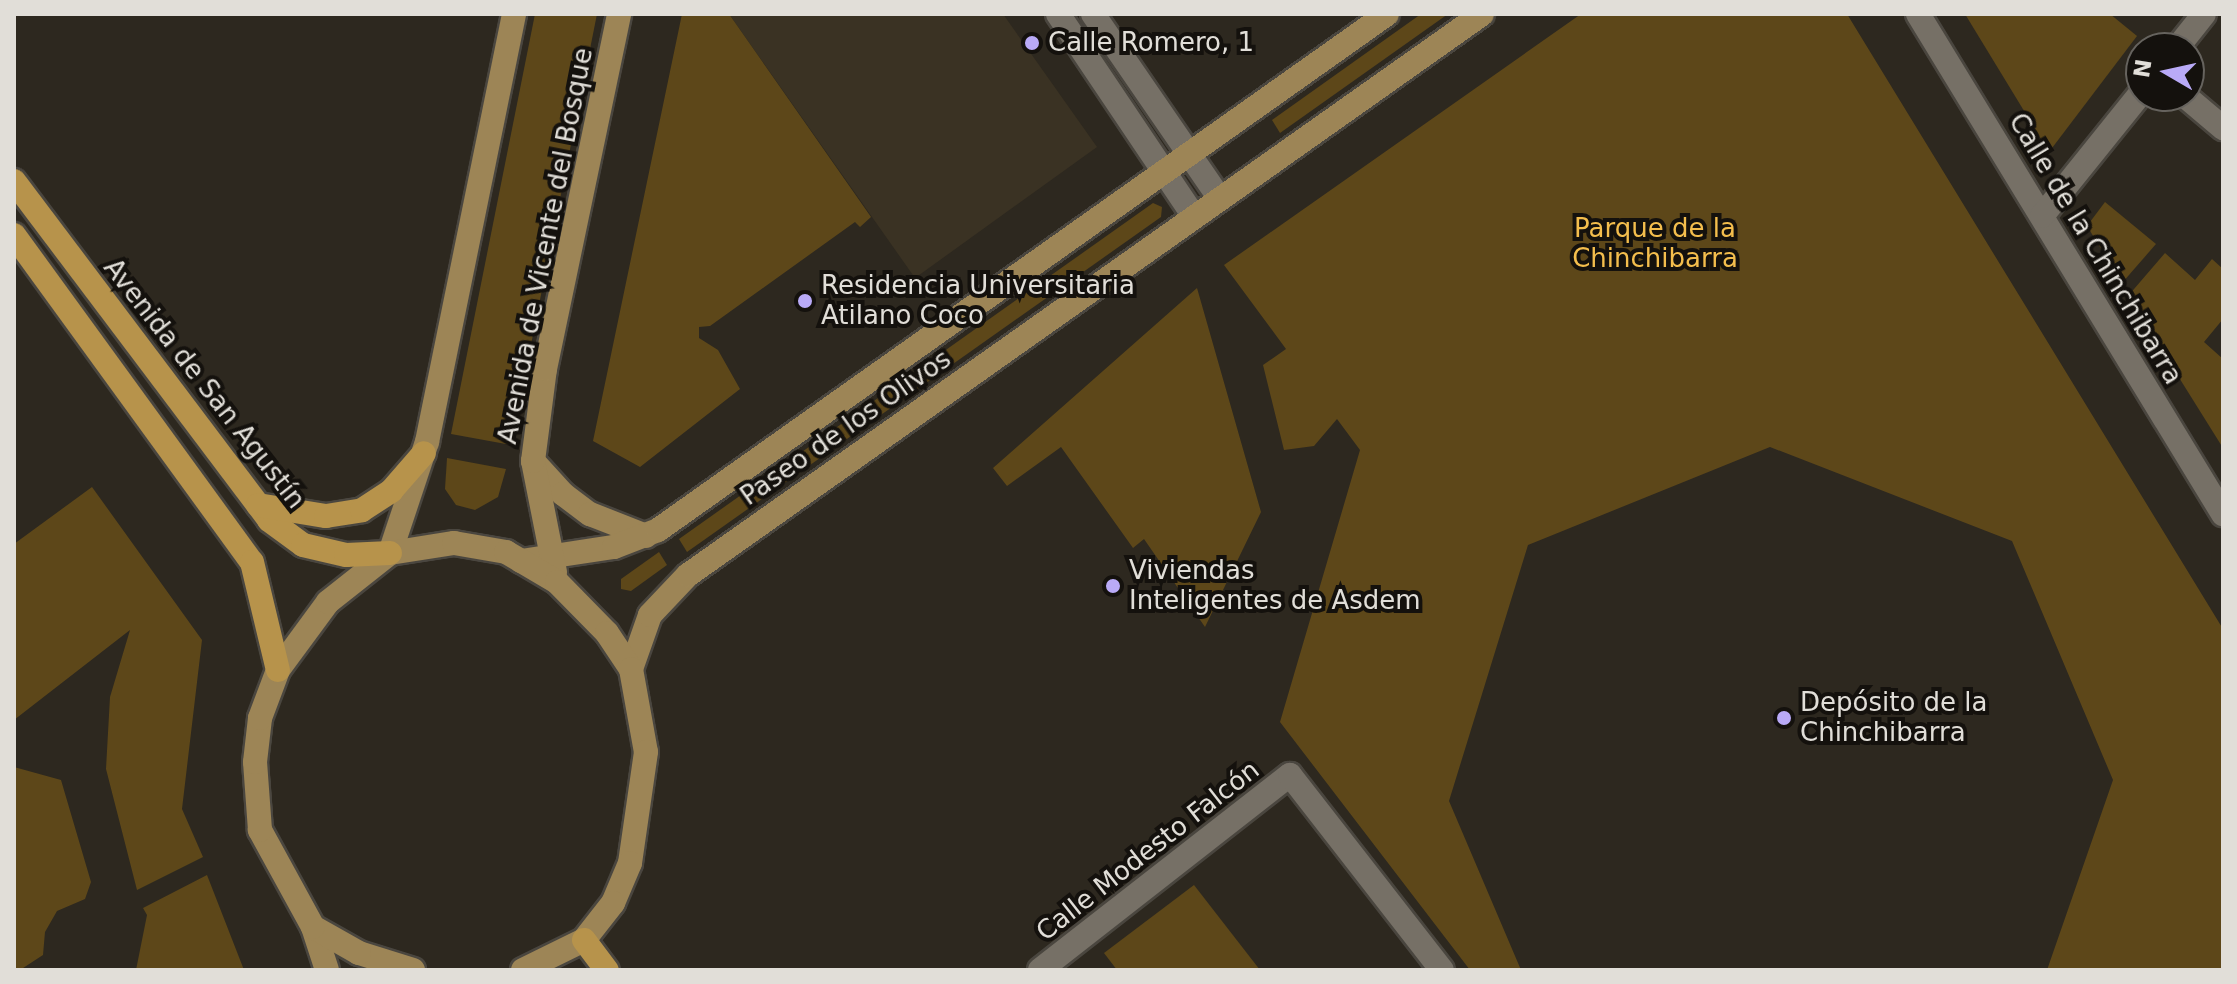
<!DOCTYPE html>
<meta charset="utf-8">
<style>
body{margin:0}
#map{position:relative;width:2237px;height:984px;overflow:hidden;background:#2d281f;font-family:"DejaVu Sans",sans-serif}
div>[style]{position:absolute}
.built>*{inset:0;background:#3a3223}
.green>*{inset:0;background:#5d4719}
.roads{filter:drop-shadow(2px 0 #4a463f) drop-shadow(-2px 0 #4a463f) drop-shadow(0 2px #4a463f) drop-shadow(0 -2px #4a463f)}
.minor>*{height:24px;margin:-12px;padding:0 12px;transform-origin:12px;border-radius:12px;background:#767066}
.major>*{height:24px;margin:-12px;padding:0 12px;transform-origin:12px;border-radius:12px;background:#9d8556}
.highway>*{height:24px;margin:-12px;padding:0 12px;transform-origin:12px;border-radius:12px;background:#b7934b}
.dots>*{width:22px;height:22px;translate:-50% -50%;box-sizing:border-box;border:4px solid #14110d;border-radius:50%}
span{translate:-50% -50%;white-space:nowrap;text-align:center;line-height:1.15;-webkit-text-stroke:8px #14110d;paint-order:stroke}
.poi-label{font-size:26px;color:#e1ded8}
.left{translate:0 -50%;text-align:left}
.park-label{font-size:26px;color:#f4be4d}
.street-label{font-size:26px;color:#e1ded8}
.frame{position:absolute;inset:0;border:16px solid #e1ded8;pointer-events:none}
.north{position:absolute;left:2125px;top:32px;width:80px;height:80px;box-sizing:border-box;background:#14110d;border:2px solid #66635e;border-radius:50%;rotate:279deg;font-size:22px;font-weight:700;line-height:32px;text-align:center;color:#e1ded8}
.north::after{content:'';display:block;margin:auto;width:28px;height:36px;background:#b9aaf7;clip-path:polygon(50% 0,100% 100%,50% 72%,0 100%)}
</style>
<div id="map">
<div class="built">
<div style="clip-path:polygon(729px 14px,1003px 14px,1097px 147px,915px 278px)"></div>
</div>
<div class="green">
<div style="clip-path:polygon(535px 14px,597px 14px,511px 445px,451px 434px)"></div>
<div style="clip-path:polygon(682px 14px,729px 14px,871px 217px,860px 227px,855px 222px,710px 326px,699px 327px,699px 338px,718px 350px,740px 389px,640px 467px,593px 441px)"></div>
<div style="clip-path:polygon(1421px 14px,1448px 14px,1280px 133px,1272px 120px)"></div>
<div style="clip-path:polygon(1581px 14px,1847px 14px,2223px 629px,2223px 970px,2047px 970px,2113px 780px,2012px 541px,1770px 447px,1528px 545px,1449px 801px,1521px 970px,1470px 970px,1280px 722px,1360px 450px,1337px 419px,1314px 446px,1284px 450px,1263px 365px,1286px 349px,1224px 265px)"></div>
<div style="clip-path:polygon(1965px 14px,2110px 14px,2137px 36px,2049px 152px)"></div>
<div style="clip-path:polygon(2105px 202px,2156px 244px,2122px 283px,2087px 226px)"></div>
<div style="clip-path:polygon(1153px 203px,1162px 207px,1161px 217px,687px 552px,679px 539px)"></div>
<div style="clip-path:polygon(2165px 253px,2195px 280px,2212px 259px,2223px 269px,2223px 319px,2204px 342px,2223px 359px,2223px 448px,2128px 296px)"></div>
<div style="clip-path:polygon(1197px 288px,1261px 512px,1205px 627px,1144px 539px,1133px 548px,1061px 447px,1007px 486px,993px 468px)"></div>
<div style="clip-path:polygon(447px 458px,506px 469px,498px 497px,475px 510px,456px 505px,445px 489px)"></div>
<div style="clip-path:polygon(92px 487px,202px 640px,182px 809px,203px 857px,137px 890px,106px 769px,110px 697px,130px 630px,14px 720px,14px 544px)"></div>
<div style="clip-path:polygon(659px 552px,667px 565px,631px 591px,621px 589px,621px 579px)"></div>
<div style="clip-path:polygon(14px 767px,61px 780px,91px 882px,85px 899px,57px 911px,45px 932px,43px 955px,20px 970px,14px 970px)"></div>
<div style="clip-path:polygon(207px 875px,244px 970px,136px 970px,147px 915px,143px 908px)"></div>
<div style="clip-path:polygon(1194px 885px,1260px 970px,1117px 970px,1104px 953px)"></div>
</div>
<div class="roads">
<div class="minor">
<div style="left:1058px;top:14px;width:242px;rotate:56.1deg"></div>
<div style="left:1093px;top:14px;width:222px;rotate:55.5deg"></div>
<div style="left:1918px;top:14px;width:586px;rotate:58.62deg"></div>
<div style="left:2177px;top:48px;width:43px;rotate:-51.5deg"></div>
<div style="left:2185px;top:96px;width:50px;rotate:40.1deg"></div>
<div style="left:2042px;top:216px;width:158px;rotate:-51.2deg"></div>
<div style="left:1040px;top:970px;width:317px;rotate:-38deg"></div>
<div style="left:1290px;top:775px;width:247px;rotate:52.1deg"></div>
</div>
<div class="major">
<div style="left:533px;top:461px;width:45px;rotate:47.7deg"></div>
<div style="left:563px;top:494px;width:34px;rotate:37deg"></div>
<div style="left:590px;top:514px;width:60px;rotate:21.4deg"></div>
<div style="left:390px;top:553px;width:117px;rotate:-71.6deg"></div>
<div style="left:427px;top:442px;width:437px;rotate:-78.5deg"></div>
<div style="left:521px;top:561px;width:94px;rotate:-8.6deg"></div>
<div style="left:614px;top:547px;width:47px;rotate:-21.1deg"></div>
<div style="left:658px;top:530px;width:893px;rotate:-35.29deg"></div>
<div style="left:555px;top:572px;width:113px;rotate:-101.2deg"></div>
<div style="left:533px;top:461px;width:93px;rotate:-82.6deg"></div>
<div style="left:545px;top:369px;width:363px;rotate:-78.2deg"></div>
<div style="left:631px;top:669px;width:57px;rotate:-70.6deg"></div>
<div style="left:650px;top:615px;width:55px;rotate:-46.5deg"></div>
<div style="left:688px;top:575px;width:972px;rotate:-35.24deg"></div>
<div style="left:313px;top:927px;width:45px;rotate:72deg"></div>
<div style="left:413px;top:970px;width:57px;rotate:-162.5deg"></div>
<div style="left:359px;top:953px;width:53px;rotate:-150.5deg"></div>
<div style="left:313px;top:927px;width:111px;rotate:-118.7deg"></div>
<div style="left:260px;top:830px;width:68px;rotate:-94.2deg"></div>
<div style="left:255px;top:762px;width:44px;rotate:-83.5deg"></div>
<div style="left:260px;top:718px;width:51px;rotate:-69.4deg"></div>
<div style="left:278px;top:670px;width:84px;rotate:-53.7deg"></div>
<div style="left:328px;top:602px;width:79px;rotate:-38.3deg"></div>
<div style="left:390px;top:553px;width:65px;rotate:-8.9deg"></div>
<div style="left:454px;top:543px;width:53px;rotate:9.8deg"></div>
<div style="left:506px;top:552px;width:59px;rotate:30.5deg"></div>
<div style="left:557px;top:582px;width:71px;rotate:45.6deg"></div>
<div style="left:607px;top:633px;width:43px;rotate:56.3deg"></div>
<div style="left:631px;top:669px;width:84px;rotate:79.8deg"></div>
<div style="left:646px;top:752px;width:112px;rotate:98.2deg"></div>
<div style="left:630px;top:863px;width:43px;rotate:113deg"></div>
<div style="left:613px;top:903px;width:47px;rotate:128.1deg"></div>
<div style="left:584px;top:940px;width:68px;rotate:153.8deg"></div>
</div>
<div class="highway">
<div style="left:14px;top:181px;width:424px;rotate:53deg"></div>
<div style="left:269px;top:520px;width:42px;rotate:36.3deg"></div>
<div style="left:303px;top:545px;width:44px;rotate:13.1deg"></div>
<div style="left:346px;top:555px;width:44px;rotate:-2.6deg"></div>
<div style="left:14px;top:235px;width:404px;rotate:54deg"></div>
<div style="left:252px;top:562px;width:111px;rotate:76.5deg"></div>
<div style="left:258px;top:505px;width:69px;rotate:9.2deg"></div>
<div style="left:326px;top:516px;width:36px;rotate:-9deg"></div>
<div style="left:362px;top:510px;width:35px;rotate:-33deg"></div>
<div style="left:391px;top:491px;width:50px;rotate:-49deg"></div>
<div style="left:584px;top:940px;width:38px;rotate:53deg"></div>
</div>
</div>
<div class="dots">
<div style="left:1032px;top:43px;background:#b9aaf7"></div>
<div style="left:805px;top:301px;background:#b9aaf7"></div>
<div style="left:1113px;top:586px;background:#b9aaf7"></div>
<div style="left:1784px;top:718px;background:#b9aaf7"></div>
</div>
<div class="poi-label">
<span class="left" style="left:1048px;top:43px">Calle Romero, 1</span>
<span class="left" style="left:821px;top:301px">Residencia Universitaria<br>Atilano Coco</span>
<span class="left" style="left:1129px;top:586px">Viviendas<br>Inteligentes de Asdem</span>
<span class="left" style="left:1800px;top:718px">Depósito de la<br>Chinchibarra</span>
</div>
<div class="park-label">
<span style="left:1655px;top:244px">Parque de la<br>Chinchibarra</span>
</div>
<div class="street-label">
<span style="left:546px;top:246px;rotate:-79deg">Avenida de Vicente del Bosque</span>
<span style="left:2095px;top:249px;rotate:59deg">Calle de la Chinchibarra</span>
<span style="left:204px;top:384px;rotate:52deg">Avenida de San Agustín</span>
<span style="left:846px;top:428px;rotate:-35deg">Paseo de los Olivos</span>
<span style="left:1148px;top:851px;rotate:-38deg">Calle Modesto Falcón</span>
</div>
<div class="frame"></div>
<div class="north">N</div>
</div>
